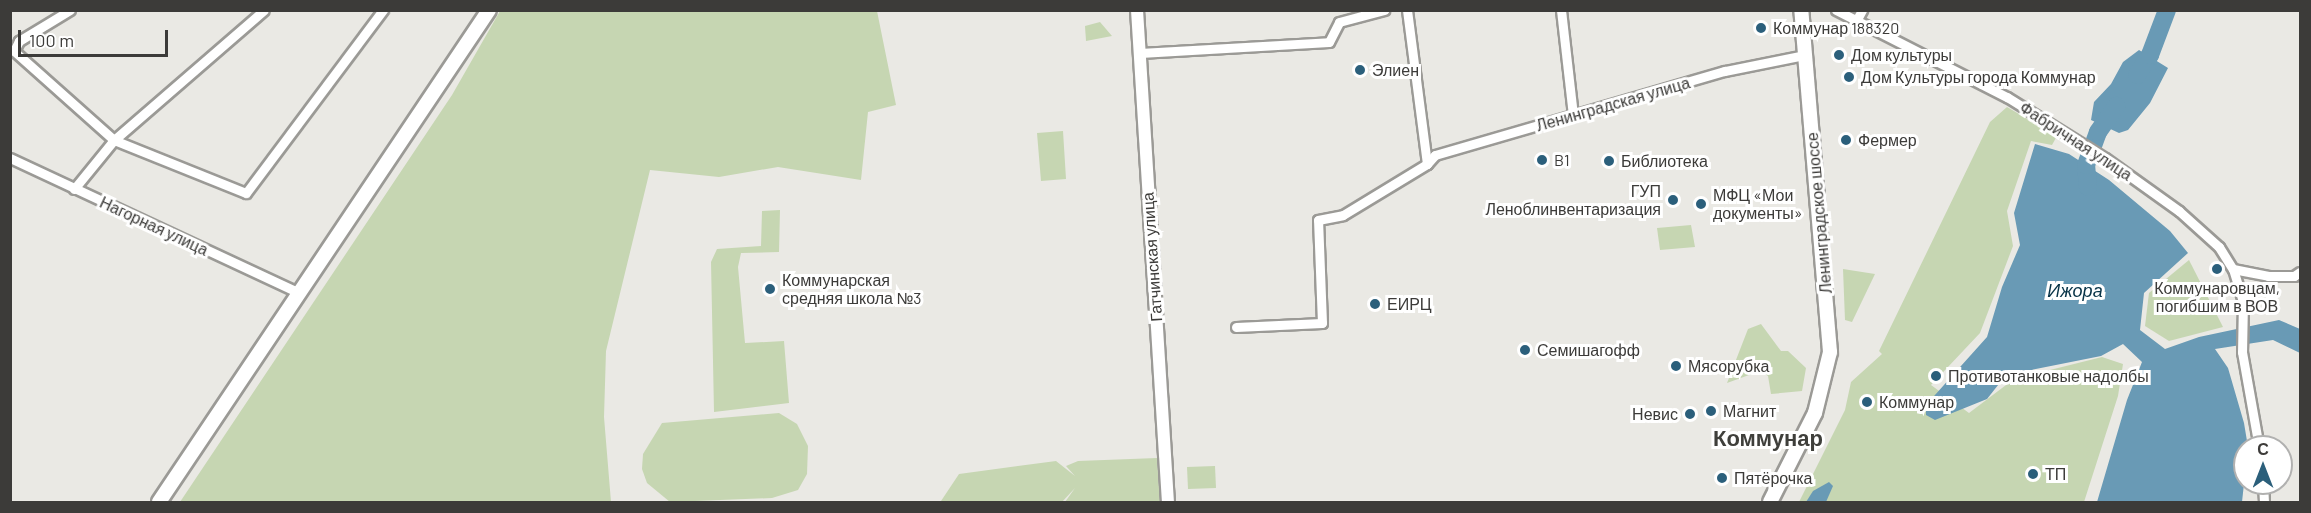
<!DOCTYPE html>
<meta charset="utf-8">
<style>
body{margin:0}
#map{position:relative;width:2311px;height:513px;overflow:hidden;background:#eae9e4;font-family:Barlow,sans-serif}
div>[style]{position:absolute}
.green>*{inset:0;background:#c6d6b2}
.water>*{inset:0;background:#699ab5}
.river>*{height:18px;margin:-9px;padding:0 9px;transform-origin:9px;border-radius:9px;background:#699ab5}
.roads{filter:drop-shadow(2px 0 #9b9a96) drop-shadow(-2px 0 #9b9a96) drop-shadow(0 2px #9b9a96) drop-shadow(0 -2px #9b9a96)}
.minor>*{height:9px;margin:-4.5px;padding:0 4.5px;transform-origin:4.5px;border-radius:4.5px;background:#fff}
.tertiary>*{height:12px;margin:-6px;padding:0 6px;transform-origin:6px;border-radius:6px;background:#fff}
.secondary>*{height:14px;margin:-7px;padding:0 7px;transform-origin:7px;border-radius:7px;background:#fff}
.dots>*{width:16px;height:16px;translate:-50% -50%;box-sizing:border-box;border:3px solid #fff;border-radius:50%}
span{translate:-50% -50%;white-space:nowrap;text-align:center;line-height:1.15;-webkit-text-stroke:6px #fff;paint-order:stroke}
.poi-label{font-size:16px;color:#3c3b39}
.left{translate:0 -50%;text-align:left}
.right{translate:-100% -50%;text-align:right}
.street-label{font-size:16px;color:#3c3b39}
.water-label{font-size:18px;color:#073347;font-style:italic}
.district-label{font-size:22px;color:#3f3f3b;font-weight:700}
.frame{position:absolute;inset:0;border:12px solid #3c3b39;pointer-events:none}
.north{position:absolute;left:2233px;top:435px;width:60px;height:60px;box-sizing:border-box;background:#fff;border:2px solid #b1b1b0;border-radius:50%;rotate:0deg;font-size:16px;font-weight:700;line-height:24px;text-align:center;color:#3c3b39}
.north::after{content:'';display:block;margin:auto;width:21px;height:27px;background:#2b5f7b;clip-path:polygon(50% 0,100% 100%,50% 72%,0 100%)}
.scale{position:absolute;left:18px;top:30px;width:150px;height:27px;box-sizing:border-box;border:3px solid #3c3b39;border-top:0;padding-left:8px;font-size:18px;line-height:21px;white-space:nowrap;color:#3c3b39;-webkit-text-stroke:4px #fff;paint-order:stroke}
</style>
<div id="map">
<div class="green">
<div style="clip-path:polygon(500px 11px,877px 11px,896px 105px,868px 112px,861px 180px,778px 167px,719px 177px,650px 170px,606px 351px,604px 417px,611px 502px,180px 502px,452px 95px)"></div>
<div style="clip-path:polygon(1100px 22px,1112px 36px,1086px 41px,1085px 26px)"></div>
<div style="clip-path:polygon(2007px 107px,2057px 136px,2052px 145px,2031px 141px,2007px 211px,2013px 246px,1980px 333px,1931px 385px,1969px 413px,2014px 379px,2102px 357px,2123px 364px,2118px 396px,2084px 502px,1799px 502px,1845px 410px,1851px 382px,1882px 354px,1879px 351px,1990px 122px)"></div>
<div style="clip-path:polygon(1063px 131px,1066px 179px,1041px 181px,1037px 133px)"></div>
<div style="clip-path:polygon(780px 210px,779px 252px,741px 253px,738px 267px,745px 343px,784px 341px,789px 403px,714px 412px,711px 262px,717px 249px,761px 246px,762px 211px)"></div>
<div style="clip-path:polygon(1691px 225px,1695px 247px,1660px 250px,1657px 228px)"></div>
<div style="clip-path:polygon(2189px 260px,2223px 327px,2169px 341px,2145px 326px,2149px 293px)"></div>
<div style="clip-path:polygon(1843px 269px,1875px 274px,1852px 322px,1845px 320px)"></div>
<div style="clip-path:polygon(1761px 324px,1781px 351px,1788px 351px,1806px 368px,1802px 391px,1771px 394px,1768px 376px,1760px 371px,1727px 383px,1748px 329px)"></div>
<div style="clip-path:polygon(779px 413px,797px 424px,808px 446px,807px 474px,798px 490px,772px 498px,670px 502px,647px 483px,642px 469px,643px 454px,662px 423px)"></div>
<div style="clip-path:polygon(1157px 458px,1160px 502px,1065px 502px,1075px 488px,1062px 502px,934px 502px,941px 501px,959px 474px,1056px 461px,1075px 476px,1066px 466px,1078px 461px)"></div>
<div style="clip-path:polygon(1215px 466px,1216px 488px,1188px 489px,1187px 467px)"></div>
</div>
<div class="water">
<div style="clip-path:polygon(2139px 50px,2168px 68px,2150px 103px,2128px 130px,2119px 133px,2091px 120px,2094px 102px,2111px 84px,2123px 62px)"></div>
<div style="clip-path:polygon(2035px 144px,2069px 154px,2109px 180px,2170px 231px,2188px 253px,2144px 293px,2140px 330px,2165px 349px,2199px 337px,2279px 320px,2300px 329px,2300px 353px,2273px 340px,2215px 349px,2228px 368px,2244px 423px,2248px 447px,2242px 502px,2097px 502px,2127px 400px,2142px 362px,2123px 344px,2101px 356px,2006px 375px,1987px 399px,1935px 420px,1926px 415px,1926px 405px,1987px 337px,2002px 287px,2020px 245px,2014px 213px)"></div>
<div style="clip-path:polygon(1829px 482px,1833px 486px,1826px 502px,1806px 502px,1813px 491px)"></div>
</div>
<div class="river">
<div style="left:2137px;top:75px;width:24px;rotate:-57deg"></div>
<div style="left:2150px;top:55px;width:48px;rotate:-69.3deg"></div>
<div style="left:2088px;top:187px;width:22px;rotate:-95deg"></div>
<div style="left:2086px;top:165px;width:35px;rotate:-70deg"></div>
<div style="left:2098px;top:132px;width:32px;rotate:-55deg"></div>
</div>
<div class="roads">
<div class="minor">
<div style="left:70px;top:10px;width:60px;rotate:148.7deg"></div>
<div style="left:19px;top:41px;width:11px;rotate:117deg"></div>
<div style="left:14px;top:51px;width:134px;rotate:41.7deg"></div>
<div style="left:114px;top:140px;width:142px;rotate:21.9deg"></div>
<div style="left:246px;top:193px;width:229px;rotate:-53.2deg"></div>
<div style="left:1561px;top:10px;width:107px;rotate:83.5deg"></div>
<div style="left:1836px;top:10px;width:192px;rotate:27deg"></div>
<div style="left:2007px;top:97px;width:115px;rotate:31.9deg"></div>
<div style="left:2105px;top:158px;width:91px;rotate:35.6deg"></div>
<div style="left:2179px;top:211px;width:54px;rotate:42deg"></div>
<div style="left:2219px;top:247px;width:26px;rotate:58deg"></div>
<div style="left:2233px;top:269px;width:36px;rotate:11deg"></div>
<div style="left:2268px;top:276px;width:26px"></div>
<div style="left:2294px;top:276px;width:7px;rotate:-34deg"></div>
<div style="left:1856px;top:21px;width:13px;rotate:-61deg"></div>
<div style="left:1140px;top:53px;width:189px;rotate:-3.3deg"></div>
<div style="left:1329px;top:42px;width:22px;rotate:-63deg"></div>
<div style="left:1339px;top:22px;width:47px;rotate:-14.9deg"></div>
<div style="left:10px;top:158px;width:318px;rotate:25deg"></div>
<div style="left:1427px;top:164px;width:12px;rotate:-48deg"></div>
<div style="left:1435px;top:155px;width:302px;rotate:-16.2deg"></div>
<div style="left:1725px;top:71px;width:81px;rotate:-11.4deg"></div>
<div style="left:74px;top:189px;width:63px;rotate:-50.8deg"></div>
<div style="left:114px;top:140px;width:198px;rotate:-40.9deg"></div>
<div style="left:2233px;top:269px;width:34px;rotate:73deg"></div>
<div style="left:2243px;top:301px;width:51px;rotate:91.1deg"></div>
<div style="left:2242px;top:352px;width:97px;rotate:79.9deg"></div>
<div style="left:1236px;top:327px;width:86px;rotate:-2.7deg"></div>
<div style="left:1322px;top:323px;width:103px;rotate:-92.2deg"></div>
<div style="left:1318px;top:220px;width:25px;rotate:-11deg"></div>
<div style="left:1343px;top:215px;width:98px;rotate:-31.3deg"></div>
<div style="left:1427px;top:164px;width:155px;rotate:-97.4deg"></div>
<div style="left:2263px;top:483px;width:19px;rotate:87deg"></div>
</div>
<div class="tertiary">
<div style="left:1137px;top:10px;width:493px;rotate:86.4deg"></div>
</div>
<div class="secondary">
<div style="left:159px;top:502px;width:592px;rotate:-56.15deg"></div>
<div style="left:1770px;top:502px;width:100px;rotate:-63.2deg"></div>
<div style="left:1815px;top:413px;width:63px;rotate:-76.2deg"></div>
<div style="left:1830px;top:352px;width:343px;rotate:-94.8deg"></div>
</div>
</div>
<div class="dots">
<div style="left:1761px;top:28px;background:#2b5f7b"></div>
<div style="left:1839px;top:55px;background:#2b5f7b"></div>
<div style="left:1360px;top:70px;background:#2b5f7b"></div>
<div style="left:1849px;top:77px;background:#2b5f7b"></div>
<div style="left:1846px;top:140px;background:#2b5f7b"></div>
<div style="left:1542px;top:160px;background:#2b5f7b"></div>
<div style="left:1609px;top:161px;background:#2b5f7b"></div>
<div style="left:1673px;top:200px;background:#2b5f7b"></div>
<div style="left:1701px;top:204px;background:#2b5f7b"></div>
<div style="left:2217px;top:269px;background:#2b5f7b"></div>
<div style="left:770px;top:289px;background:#2b5f7b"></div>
<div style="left:1375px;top:304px;background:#2b5f7b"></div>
<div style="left:1525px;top:350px;background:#2b5f7b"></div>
<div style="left:1676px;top:366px;background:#2b5f7b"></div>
<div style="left:1936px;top:376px;background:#2b5f7b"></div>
<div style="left:1867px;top:402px;background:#2b5f7b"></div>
<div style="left:1711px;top:411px;background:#2b5f7b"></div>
<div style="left:1690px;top:414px;background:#2b5f7b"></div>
<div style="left:2033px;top:474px;background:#2b5f7b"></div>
<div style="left:1722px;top:478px;background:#2b5f7b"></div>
</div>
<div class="poi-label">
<span class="left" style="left:1773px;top:28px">Коммунар 188320</span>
<span class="left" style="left:1851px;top:55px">Дом культуры</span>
<span class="left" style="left:1372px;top:70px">Элиен</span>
<span class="left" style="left:1861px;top:77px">Дом Культуры города Коммунар</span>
<span class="left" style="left:1858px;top:140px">Фермер</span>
<span class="left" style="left:1554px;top:160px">B1</span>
<span class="left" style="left:1621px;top:161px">Библиотека</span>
<span class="right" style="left:1661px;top:200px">ГУП<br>Леноблинвентаризация</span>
<span class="left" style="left:1713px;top:204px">МФЦ «Мои<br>документы»</span>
<span class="left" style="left:782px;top:289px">Коммунарская<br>средняя школа №3</span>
<span style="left:2217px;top:297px">Коммунаровцам,<br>погибшим в ВОВ</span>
<span class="left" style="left:1387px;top:304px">ЕИРЦ</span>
<span class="left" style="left:1537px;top:350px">Семишагофф</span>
<span class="left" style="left:1688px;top:366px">Мясорубка</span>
<span class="left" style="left:1948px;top:376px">Противотанковые надолбы</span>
<span class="left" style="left:1879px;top:402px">Коммунар</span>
<span class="left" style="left:1723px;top:411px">Магнит</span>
<span class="right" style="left:1678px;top:414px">Невис</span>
<span class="left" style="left:2045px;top:474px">ТП</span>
<span class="left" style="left:1734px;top:478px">Пятёрочка</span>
</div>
<div class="street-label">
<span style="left:1613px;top:104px;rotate:-16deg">Ленинградская улица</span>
<span style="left:2076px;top:141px;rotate:33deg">Фабричная улица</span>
<span style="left:1819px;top:213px;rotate:-95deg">Ленинградское шоссе</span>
<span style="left:154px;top:226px;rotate:25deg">Нагорная улица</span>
<span style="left:1152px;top:257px;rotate:-94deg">Гатчинская улица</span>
</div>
<div class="water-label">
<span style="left:2075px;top:290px">Ижора</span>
</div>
<div class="district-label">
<span style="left:1768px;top:438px">Коммунар</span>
</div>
<div class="frame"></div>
<div class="north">С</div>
<div class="scale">100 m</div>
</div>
